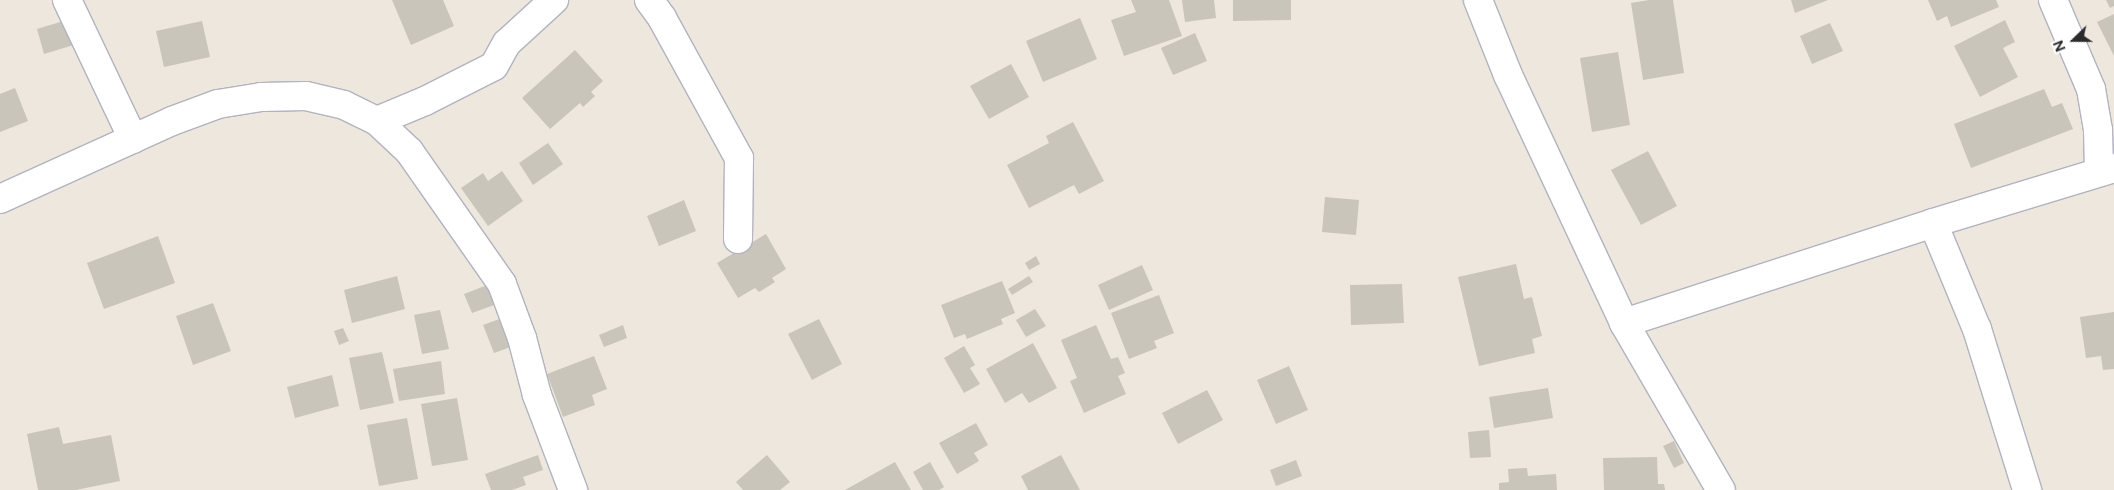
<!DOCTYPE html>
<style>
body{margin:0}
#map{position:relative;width:2114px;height:490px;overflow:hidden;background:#eee7dd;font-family:Figtree,sans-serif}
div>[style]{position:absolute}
.building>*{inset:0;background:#c9c5bb}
.roads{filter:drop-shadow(1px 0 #b1b3c0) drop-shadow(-1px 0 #b1b3c0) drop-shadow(0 1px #b1b3c0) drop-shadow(0 -1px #b1b3c0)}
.minor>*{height:28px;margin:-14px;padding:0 14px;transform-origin:14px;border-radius:14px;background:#fff}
span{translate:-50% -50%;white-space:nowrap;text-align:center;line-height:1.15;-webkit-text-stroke:4px #fff;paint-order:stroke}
.north{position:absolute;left:2049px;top:15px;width:50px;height:50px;-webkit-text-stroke:4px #fff;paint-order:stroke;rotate:248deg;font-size:14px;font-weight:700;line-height:20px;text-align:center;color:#2b2b2b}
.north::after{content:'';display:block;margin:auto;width:18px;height:22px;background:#2b2b2b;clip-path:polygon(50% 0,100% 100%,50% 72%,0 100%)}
</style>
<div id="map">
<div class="building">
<div style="clip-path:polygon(392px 0,443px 0,454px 26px,411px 45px)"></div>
<div style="clip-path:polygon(1131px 0,1169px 0,1182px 36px,1124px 56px,1111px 20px,1136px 12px)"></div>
<div style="clip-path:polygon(1182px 0,1214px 0,1216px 18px,1185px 22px)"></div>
<div style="clip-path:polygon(1233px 0,1291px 0,1291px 20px,1233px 21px)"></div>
<div style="clip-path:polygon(1649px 0,1673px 0,1684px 73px,1643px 80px,1631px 3px)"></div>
<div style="clip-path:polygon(1791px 0,1828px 0,1795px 13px)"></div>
<div style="clip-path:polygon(1928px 0,1996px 0,1999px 7px,1951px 27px,1947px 16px,1937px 21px)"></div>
<div style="clip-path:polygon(2106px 0,2114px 0,2114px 6px,2110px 8px)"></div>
<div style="clip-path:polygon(2114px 14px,2114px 56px,2097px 22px)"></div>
<div style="clip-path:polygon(1080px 18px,1097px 59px,1043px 82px,1026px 41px)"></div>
<div style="clip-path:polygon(70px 19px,77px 44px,44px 54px,37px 29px)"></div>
<div style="clip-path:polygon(2005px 20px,2015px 42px,2003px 48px,2018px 77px,1980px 97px,1954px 46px)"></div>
<div style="clip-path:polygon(202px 21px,210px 57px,164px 67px,156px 31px)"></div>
<div style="clip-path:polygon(1830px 23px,1843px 51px,1812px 64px,1800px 36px)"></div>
<div style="clip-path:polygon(1195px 33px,1207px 61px,1173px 75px,1161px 48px)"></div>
<div style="clip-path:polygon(575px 50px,603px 81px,591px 92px,595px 96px,583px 107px,580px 103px,550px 129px,522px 98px)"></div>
<div style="clip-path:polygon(1618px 52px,1630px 125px,1592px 132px,1580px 58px)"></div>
<div style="clip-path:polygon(1011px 64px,1029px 97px,989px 119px,970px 86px)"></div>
<div style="clip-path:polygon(15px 88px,28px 121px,0 132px,0 94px)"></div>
<div style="clip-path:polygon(2044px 89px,2052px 107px,2062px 103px,2073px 129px,1971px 168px,1954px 124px)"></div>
<div style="clip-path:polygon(1073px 122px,1104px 181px,1079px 194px,1074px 185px,1029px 208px,1007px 165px,1049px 143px,1046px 136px)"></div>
<div style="clip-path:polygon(548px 143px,563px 164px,533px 185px,519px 163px)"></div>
<div style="clip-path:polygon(1648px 151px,1677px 206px,1641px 225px,1611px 170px)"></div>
<div style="clip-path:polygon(502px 171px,523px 201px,488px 226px,461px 188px,483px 173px,488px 181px)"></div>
<div style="clip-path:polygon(1325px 197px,1359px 200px,1356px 235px,1322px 232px)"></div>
<div style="clip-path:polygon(684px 200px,696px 231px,659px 246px,647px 216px)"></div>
<div style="clip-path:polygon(766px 234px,786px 269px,772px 278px,775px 282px,759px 292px,755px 288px,738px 298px,717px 263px)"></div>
<div style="clip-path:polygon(158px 236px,175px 283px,104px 309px,87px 263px)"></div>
<div style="clip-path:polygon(1036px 256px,1040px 264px,1029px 270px,1025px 263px)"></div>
<div style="clip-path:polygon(1516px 264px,1524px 299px,1532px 297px,1542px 336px,1532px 339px,1535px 353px,1479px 366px,1458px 277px)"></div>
<div style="clip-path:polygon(1142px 265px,1153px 290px,1109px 310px,1098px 285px)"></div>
<div style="clip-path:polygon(397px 276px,405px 309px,352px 323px,344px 290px)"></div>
<div style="clip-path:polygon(1029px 276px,1033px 282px,1012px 295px,1008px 289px)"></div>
<div style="clip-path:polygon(1002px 281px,1015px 313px,1001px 319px,1003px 324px,967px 339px,965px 334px,954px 338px,941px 305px)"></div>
<div style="clip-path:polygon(490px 284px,497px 304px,472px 313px,464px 294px)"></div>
<div style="clip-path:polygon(1402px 284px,1404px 323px,1351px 325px,1350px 285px)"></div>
<div style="clip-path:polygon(1159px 295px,1174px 333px,1154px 341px,1157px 348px,1129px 359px,1111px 313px)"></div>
<div style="clip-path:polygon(213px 303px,231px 351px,193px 365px,176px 316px)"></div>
<div style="clip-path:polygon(1035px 309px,1046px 326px,1026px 337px,1016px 320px)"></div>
<div style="clip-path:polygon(440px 310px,449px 349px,422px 354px,414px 315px)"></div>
<div style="clip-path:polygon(2114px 312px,2114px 369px,2103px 370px,2101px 356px,2086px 358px,2080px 317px)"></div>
<div style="clip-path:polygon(505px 317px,516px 345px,494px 353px,483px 325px)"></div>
<div style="clip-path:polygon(819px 319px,842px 364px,812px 380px,788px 334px)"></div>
<div style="clip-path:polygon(623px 325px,627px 338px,604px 347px,599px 335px)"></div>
<div style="clip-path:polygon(1096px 325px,1111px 359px,1118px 357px,1125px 373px,1118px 376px,1126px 394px,1084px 413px,1070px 381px,1077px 378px,1061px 340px)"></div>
<div style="clip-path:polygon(343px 328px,349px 341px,339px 345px,334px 331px)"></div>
<div style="clip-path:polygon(1033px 343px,1057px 388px,1029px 403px,1022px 393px,1005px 403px,986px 369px)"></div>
<div style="clip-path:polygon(964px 346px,975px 365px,970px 368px,980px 384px,964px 393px,944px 358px)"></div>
<div style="clip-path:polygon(382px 352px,394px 403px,360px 410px,349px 358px)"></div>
<div style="clip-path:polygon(594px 356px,607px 389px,592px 395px,595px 405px,563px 417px,547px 374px)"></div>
<div style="clip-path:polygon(441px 361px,445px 394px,399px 401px,393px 369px)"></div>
<div style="clip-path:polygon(1289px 366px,1308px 410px,1276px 424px,1257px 380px)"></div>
<div style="clip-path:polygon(332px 375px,339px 406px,295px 418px,287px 387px)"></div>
<div style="clip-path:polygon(1548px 388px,1553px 418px,1494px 428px,1489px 397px)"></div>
<div style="clip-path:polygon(1207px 390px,1223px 420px,1178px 444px,1162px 413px)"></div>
<div style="clip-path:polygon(457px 398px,468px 460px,432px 466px,421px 404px)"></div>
<div style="clip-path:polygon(407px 418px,418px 479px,379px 486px,367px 425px)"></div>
<div style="clip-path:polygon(976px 423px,988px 445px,974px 453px,979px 461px,957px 474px,939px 443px)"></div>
<div style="clip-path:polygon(59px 427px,63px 444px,111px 435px,120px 481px,76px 490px,38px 490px,27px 434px)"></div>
<div style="clip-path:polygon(1489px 430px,1491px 457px,1470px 458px,1468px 432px)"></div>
<div style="clip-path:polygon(1674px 441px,1684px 463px,1674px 468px,1663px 446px)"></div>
<div style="clip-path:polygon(538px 455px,543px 470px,523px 477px,526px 485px,512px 490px,491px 490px,485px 474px)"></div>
<div style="clip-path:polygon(767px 455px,790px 482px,780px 490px,743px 490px,736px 482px)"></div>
<div style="clip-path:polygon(1061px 455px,1080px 490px,1028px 490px,1021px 476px)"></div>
<div style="clip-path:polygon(1657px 457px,1658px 484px,1664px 484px,1665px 490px,1604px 490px,1603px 458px)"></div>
<div style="clip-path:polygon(1296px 460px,1302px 476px,1276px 486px,1270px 470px)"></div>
<div style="clip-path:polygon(895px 462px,911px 490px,845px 490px)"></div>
<div style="clip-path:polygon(930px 462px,944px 487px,939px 490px,923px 490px,913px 472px)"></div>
<div style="clip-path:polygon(1527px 468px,1528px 476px,1556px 474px,1557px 490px,1499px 490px,1499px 483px,1509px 482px,1508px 469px)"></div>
</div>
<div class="roads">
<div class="minor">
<div style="left:67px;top:0;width:154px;rotate:64.6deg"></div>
<div style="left:649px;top:0;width:22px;rotate:54deg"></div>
<div style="left:662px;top:18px;width:160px;rotate:61.2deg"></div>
<div style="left:739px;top:158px;width:81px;rotate:90.7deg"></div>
<div style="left:1478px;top:0;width:81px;rotate:68.2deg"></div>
<div style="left:1508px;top:75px;width:274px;rotate:64.9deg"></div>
<div style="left:1624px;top:323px;width:193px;rotate:59.9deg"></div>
<div style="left:2053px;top:0;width:97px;rotate:66.9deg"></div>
<div style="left:2091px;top:89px;width:42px;rotate:80.3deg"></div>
<div style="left:2098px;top:130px;width:42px;rotate:88.6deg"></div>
<div style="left:377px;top:121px;width:52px;rotate:-22.6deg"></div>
<div style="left:425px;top:101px;width:77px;rotate:-26.9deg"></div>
<div style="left:494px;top:66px;width:26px;rotate:-61deg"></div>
<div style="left:507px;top:43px;width:64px;rotate:-42.5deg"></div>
<div style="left:0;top:199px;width:189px;rotate:-24.4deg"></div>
<div style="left:172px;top:121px;width:49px;rotate:-20.3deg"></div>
<div style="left:218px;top:104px;width:44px;rotate:-9.2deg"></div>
<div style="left:261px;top:97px;width:45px;rotate:-1.3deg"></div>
<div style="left:306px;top:96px;width:39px;rotate:13deg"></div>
<div style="left:344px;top:105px;width:37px;rotate:26deg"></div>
<div style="left:377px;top:121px;width:44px;rotate:43.2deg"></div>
<div style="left:409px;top:151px;width:162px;rotate:55deg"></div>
<div style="left:502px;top:284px;width:58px;rotate:69.7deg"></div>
<div style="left:522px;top:338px;width:59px;rotate:75.3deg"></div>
<div style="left:537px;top:395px;width:102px;rotate:69.2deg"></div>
<div style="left:1933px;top:223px;width:115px;rotate:67.5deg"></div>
<div style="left:1977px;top:329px;width:169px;rotate:72.7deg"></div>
<div style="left:1624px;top:323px;width:325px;rotate:-17.9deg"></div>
<div style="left:1933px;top:223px;width:189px;rotate:-16.9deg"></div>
</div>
</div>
<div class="north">N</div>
</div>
